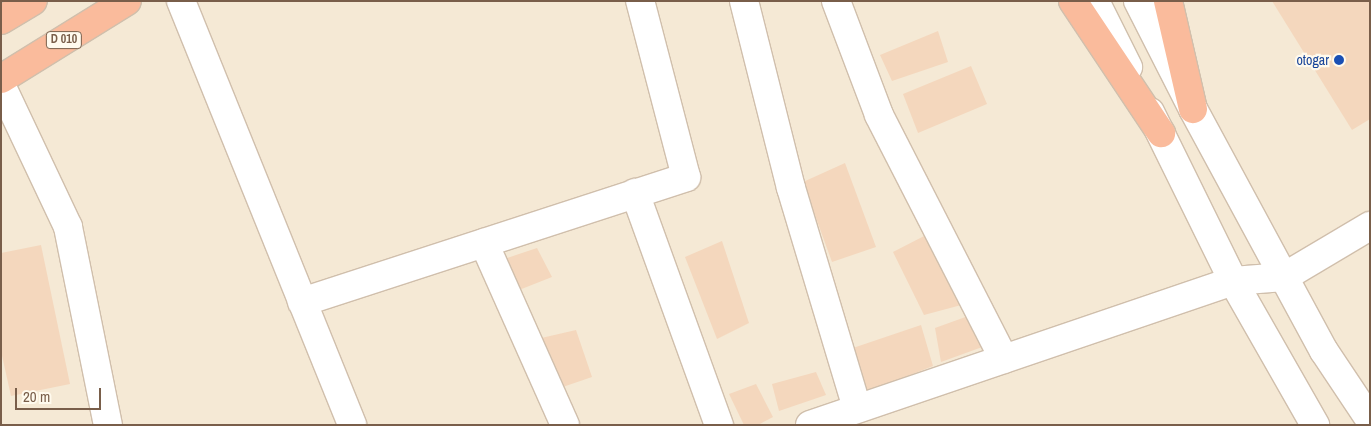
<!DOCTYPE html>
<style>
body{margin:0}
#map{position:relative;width:1371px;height:426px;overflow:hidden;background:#fdf6e7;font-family:"Archivo Narrow",sans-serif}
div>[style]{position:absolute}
.residential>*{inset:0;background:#f5e9d5}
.building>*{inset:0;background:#f4d7bd}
.roads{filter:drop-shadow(1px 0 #d0bfac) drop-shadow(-1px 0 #d0bfac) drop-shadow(0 1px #d0bfac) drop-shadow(0 -1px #d0bfac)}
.street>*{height:28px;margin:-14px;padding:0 14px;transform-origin:14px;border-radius:14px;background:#fff}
.secondary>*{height:28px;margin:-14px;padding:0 14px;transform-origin:14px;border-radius:14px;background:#fff}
.highway>*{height:28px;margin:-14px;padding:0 14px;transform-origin:14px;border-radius:14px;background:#fabb9c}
.dots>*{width:14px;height:14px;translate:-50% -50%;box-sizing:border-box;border:2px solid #fffaee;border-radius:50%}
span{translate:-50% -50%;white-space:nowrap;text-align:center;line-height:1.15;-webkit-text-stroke:4.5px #fffaee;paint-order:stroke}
.shield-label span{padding:1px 4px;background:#fffaee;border:1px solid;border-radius:4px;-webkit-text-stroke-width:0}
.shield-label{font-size:12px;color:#795e4a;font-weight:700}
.transit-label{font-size:14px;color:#164399}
.right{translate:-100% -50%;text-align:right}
.frame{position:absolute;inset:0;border:2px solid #795e4a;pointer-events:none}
.scale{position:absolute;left:15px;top:388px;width:86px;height:22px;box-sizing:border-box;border:2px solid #795e4a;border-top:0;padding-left:6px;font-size:15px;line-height:18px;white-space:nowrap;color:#795e4a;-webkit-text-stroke:4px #fffaee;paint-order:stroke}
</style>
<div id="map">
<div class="residential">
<div style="clip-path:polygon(1px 1px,1370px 1px,1370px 425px,1px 425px)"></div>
</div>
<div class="building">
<div style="clip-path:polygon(1272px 1px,1370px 1px,1370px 119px,1352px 130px)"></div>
<div style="clip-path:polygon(938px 31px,948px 62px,892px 81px,880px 55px)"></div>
<div style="clip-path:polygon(971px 66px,987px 104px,918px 133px,903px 94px)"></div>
<div style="clip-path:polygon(845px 163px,876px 247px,832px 262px,803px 182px)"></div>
<div style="clip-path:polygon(928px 234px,965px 304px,924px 315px,893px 252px)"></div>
<div style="clip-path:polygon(722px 241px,749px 323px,717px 339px,685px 257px)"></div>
<div style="clip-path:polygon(41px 245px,70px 384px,11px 396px,1px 351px,1px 253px)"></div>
<div style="clip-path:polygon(537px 248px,552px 277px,514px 292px,495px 262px)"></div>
<div style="clip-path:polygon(971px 315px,985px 346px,941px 362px,935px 328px)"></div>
<div style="clip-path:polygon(921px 325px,933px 366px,865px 393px,847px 350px)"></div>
<div style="clip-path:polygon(576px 330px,592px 377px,554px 390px,537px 339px)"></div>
<div style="clip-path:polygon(816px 372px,826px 395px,779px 411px,772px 384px)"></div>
<div style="clip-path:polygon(756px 384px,773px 417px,758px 425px,744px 425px,729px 394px)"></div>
</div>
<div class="roads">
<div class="street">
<div style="left:181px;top:1px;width:457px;rotate:68deg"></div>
<div style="left:744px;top:1px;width:193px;rotate:75.9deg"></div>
<div style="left:791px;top:188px;width:230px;rotate:73.3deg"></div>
<div style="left:836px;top:1px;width:122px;rotate:69.3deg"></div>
<div style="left:879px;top:115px;width:274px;rotate:62.9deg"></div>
<div style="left:1px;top:85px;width:157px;rotate:64.7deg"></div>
<div style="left:68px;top:227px;width:202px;rotate:78.6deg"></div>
<div style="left:635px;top:193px;width:247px;rotate:70.1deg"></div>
<div style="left:484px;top:243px;width:199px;rotate:66deg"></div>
<div style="left:302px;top:302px;width:404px;rotate:-18deg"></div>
<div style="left:686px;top:177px;width:182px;rotate:-104.6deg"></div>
<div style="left:810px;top:425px;width:447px;rotate:-18.8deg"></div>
<div style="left:1233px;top:281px;width:51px;rotate:-4.5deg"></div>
<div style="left:1284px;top:277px;width:100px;rotate:-30.7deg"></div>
</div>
<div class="secondary">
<div style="left:1095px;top:1px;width:74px;rotate:63.4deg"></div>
<div style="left:1138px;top:1px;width:121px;rotate:63deg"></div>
<div style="left:1193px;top:109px;width:275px;rotate:61.6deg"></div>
<div style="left:1324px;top:351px;width:83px;rotate:56.3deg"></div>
<div style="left:1150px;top:112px;width:188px;rotate:63.8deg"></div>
<div style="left:1233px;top:281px;width:166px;rotate:60.3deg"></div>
</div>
<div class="highway">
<div style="left:1073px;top:1px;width:159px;rotate:56.3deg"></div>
<div style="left:1168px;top:1px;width:111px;rotate:77deg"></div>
<div style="left:1px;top:20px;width:37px;rotate:-31deg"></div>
<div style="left:1px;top:79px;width:148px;rotate:-31.8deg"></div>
</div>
</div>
<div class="dots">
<div style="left:1339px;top:60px;background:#1a4fb4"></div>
</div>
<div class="shield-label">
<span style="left:64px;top:40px">D 010</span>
</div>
<div class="transit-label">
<span class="right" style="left:1329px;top:60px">otogar</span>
</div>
<div class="frame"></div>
<div class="scale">20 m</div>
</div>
